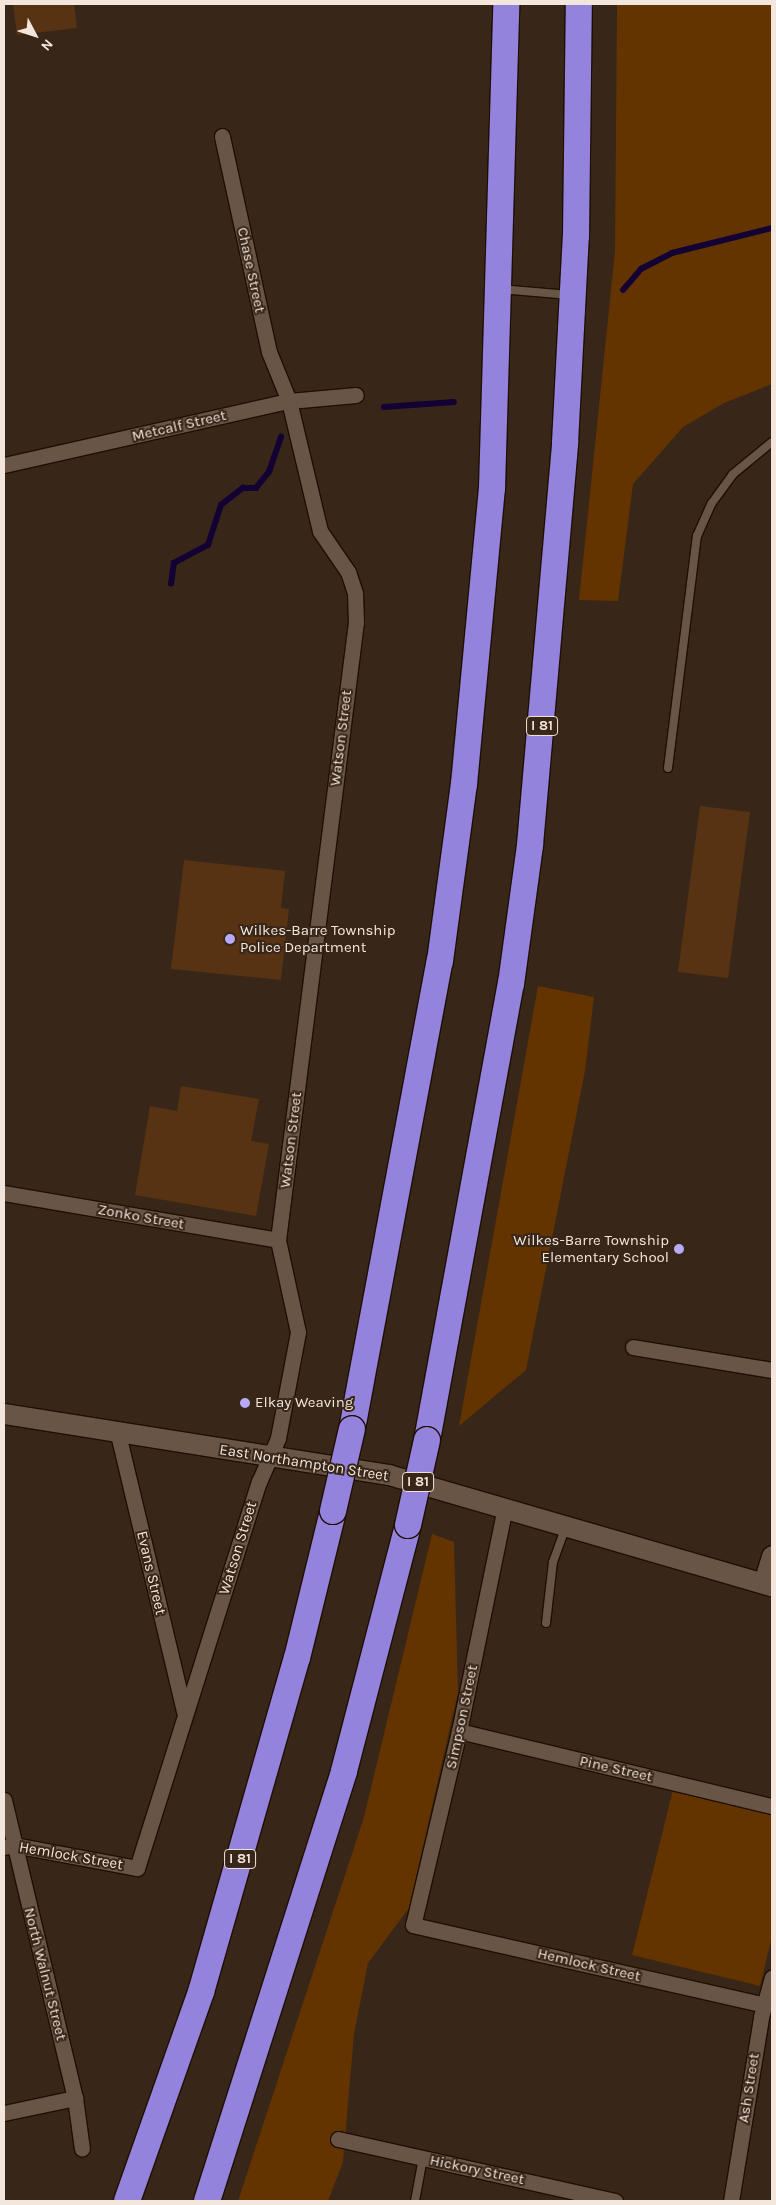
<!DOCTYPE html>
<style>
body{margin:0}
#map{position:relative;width:776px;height:2205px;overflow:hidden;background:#382618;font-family:Karla,sans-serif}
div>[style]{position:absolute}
.green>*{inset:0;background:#633400}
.stream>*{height:5.5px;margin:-2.75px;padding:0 2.75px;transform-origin:2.75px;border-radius:2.75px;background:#130134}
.building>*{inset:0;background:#583313}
.roads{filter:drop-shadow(1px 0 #1f0f03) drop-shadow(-1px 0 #1f0f03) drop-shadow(0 1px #1f0f03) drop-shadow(0 -1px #1f0f03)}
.service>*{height:8px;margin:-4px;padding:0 4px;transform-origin:4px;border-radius:4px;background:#695545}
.minor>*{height:15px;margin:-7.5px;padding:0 7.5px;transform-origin:7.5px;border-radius:7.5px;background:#695545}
.secondary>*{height:20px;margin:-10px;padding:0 10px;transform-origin:10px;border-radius:10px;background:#695545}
.motorway>*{height:26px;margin:-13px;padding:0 13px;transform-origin:13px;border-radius:13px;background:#9383dd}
.bridges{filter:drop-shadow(1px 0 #1f0f03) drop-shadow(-1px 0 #1f0f03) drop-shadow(0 1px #1f0f03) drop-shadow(0 -1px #1f0f03)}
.motorway-bridge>*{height:26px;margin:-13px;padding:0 13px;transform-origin:13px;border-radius:13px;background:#9383dd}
.dots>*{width:14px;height:14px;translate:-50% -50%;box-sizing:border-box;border:2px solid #382618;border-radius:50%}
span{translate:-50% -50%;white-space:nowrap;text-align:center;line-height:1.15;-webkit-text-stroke:4px #382618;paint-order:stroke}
.shield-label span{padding:1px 4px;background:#382618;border:1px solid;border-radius:4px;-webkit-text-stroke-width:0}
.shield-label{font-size:14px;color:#f2e6dd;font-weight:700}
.street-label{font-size:15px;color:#f2e6dd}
.poi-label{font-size:15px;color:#f2e6dd}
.left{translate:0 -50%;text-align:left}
.right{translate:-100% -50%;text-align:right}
.frame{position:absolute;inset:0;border:5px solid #f2e6dd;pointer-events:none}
.north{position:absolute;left:10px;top:10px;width:50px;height:50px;-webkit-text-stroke:4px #382618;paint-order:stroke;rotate:130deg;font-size:14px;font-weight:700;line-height:20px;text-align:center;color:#f2e6dd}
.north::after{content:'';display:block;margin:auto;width:18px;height:22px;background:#f2e6dd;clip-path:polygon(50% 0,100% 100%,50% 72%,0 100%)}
</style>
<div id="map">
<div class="green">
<div style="clip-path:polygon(617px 4px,772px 4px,772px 384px,724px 403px,683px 427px,633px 484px,618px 601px,579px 600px,615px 251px)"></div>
<div style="clip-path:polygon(538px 986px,594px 997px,585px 1071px,526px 1370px,459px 1426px)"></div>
<div style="clip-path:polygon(432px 1534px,454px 1542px,458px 1692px,409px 1908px,368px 1963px,354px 2034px,343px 2162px,328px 2201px,238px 2201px,364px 1817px)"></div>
<div style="clip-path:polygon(673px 1790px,772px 1814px,772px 1936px,760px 1986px,632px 1955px)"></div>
</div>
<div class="stream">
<div style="left:623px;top:290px;width:28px;rotate:-49deg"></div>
<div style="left:641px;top:269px;width:35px;rotate:-27deg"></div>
<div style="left:672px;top:253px;width:103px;rotate:-14deg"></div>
<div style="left:384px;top:407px;width:70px;rotate:-4.1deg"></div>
<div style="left:171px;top:584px;width:21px;rotate:-82deg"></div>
<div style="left:174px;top:563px;width:38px;rotate:-28deg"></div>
<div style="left:208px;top:545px;width:42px;rotate:-72deg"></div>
<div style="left:221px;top:505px;width:28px;rotate:-38deg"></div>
<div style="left:243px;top:488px;width:13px"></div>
<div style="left:256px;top:488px;width:21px;rotate:-51deg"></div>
<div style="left:269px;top:472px;width:37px;rotate:-71deg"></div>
</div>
<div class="building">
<div style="clip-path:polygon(13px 4px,74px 4px,77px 28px,17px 35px)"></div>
<div style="clip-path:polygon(700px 806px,750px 812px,728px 978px,678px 972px)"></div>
<div style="clip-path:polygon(184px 860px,285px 871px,281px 908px,289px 909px,281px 980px,171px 969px)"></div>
<div style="clip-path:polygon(181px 1086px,259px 1099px,251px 1141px,269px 1144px,256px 1216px,135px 1195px,150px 1106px,177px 1111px)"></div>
</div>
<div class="roads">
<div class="service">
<div style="left:501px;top:289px;width:68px;rotate:5deg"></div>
<div style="left:668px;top:768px;width:234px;rotate:-82.9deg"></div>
<div style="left:697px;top:536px;width:36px;rotate:-66deg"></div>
<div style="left:712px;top:503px;width:36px;rotate:-54deg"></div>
<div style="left:733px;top:474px;width:50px;rotate:-39.4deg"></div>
<div style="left:546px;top:1623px;width:61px;rotate:-83.5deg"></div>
<div style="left:553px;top:1562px;width:37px;rotate:-70deg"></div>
<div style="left:415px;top:2201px;width:44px;rotate:-79.5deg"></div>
</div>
<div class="minor">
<div style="left:4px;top:465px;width:292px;rotate:-12.7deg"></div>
<div style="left:289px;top:401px;width:67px;rotate:-5.1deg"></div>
<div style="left:4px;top:1193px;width:278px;rotate:9.7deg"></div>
<div style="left:633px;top:1347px;width:141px;rotate:9.4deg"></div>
<div style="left:118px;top:1434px;width:286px;rotate:76.6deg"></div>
<div style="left:505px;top:1507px;width:229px;rotate:101.6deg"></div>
<div style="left:459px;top:1731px;width:199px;rotate:103.3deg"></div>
<div style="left:413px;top:1925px;width:360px;rotate:12.8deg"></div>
<div style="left:459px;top:1731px;width:322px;rotate:13.5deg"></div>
<div style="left:4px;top:1800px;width:306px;rotate:76.6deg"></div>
<div style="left:75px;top:2098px;width:51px;rotate:82.2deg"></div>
<div style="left:4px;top:1847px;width:10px;rotate:-11deg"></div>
<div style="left:14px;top:1845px;width:125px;rotate:10.6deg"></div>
<div style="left:137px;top:1868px;width:405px;rotate:-72.5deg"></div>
<div style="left:259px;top:1482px;width:48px;rotate:-66.6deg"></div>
<div style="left:278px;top:1438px;width:108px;rotate:-79.3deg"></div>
<div style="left:298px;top:1332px;width:94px;rotate:-102.3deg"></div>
<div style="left:278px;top:1240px;width:623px;rotate:-82.81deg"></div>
<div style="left:356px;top:622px;width:29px;rotate:-92deg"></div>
<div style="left:355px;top:593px;width:22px;rotate:-108deg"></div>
<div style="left:348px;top:572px;width:50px;rotate:-124.3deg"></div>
<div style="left:320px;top:531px;width:134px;rotate:-103.4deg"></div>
<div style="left:289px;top:401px;width:53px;rotate:-112.2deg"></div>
<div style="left:269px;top:352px;width:221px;rotate:-102.3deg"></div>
<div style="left:4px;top:2113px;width:73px;rotate:-11.9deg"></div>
<div style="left:338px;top:2139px;width:284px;rotate:12.6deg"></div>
<div style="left:731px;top:2201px;width:186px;rotate:-80.7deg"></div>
<div style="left:761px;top:2017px;width:41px;rotate:-74.6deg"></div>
</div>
<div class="secondary">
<div style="left:4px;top:1414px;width:390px;rotate:9deg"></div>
<div style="left:389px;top:1475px;width:399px;rotate:16.2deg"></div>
<div style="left:764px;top:1583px;width:28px;rotate:-73deg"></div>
</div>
<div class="motorway">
<div style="left:352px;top:1429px;width:476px;rotate:-79.4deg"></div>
<div style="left:440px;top:961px;width:179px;rotate:-82.3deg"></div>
<div style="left:464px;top:784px;width:297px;rotate:-84.6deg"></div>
<div style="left:492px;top:488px;width:484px;rotate:-88.3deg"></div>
<div style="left:427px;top:1440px;width:464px;rotate:-79.6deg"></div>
<div style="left:511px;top:984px;width:140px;rotate:-82.2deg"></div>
<div style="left:530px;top:845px;width:404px;rotate:-85deg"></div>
<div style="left:565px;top:443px;width:207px;rotate:-87deg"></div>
<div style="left:576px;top:236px;width:232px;rotate:-89.3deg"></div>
<div style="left:127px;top:2201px;width:222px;rotate:-70.5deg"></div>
<div style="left:201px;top:1992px;width:348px;rotate:-74deg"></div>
<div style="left:297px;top:1658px;width:151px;rotate:-76.2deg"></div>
<div style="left:207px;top:2201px;width:451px;rotate:-72.3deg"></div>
<div style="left:344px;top:1771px;width:254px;rotate:-75.4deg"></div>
</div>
</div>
<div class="bridges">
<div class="motorway-bridge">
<div style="left:333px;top:1511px;width:84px;rotate:-77deg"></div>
<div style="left:408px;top:1525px;width:87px;rotate:-77.4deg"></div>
</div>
</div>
<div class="dots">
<div style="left:230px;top:939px;background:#b7abf8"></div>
<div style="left:679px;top:1249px;background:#b7abf8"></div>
<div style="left:245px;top:1403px;background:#b7abf8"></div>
</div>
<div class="shield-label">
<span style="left:542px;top:726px">I 81</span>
<span style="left:418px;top:1482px">I 81</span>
<span style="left:240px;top:1859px">I 81</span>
</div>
<div class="street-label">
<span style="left:251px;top:270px;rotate:78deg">Chase Street</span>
<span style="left:179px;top:426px;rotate:-13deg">Metcalf Street</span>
<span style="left:341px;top:738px;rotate:-83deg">Watson Street</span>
<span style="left:291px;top:1140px;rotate:-83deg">Watson Street</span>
<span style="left:141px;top:1217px;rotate:10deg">Zonko Street</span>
<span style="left:304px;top:1463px;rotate:9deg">East Northampton Street</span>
<span style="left:238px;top:1548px;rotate:-73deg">Watson Street</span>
<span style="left:151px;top:1573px;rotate:77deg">Evans Street</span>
<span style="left:462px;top:1717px;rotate:-78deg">Simpson Street</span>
<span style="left:616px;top:1769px;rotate:13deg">Pine Street</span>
<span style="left:71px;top:1856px;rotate:10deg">Hemlock Street</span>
<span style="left:589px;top:1965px;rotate:13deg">Hemlock Street</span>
<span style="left:45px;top:1974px;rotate:76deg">North Walnut Street</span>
<span style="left:749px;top:2088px;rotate:-81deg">Ash Street</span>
<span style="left:477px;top:2170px;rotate:12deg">Hickory Street</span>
</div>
<div class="poi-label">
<span class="left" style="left:240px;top:939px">Wilkes-Barre Township<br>Police Department</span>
<span class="right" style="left:669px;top:1249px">Wilkes-Barre Township<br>Elementary School</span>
<span class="left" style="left:255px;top:1403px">Elkay Weaving</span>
</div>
<div class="frame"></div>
<div class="north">N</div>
</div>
